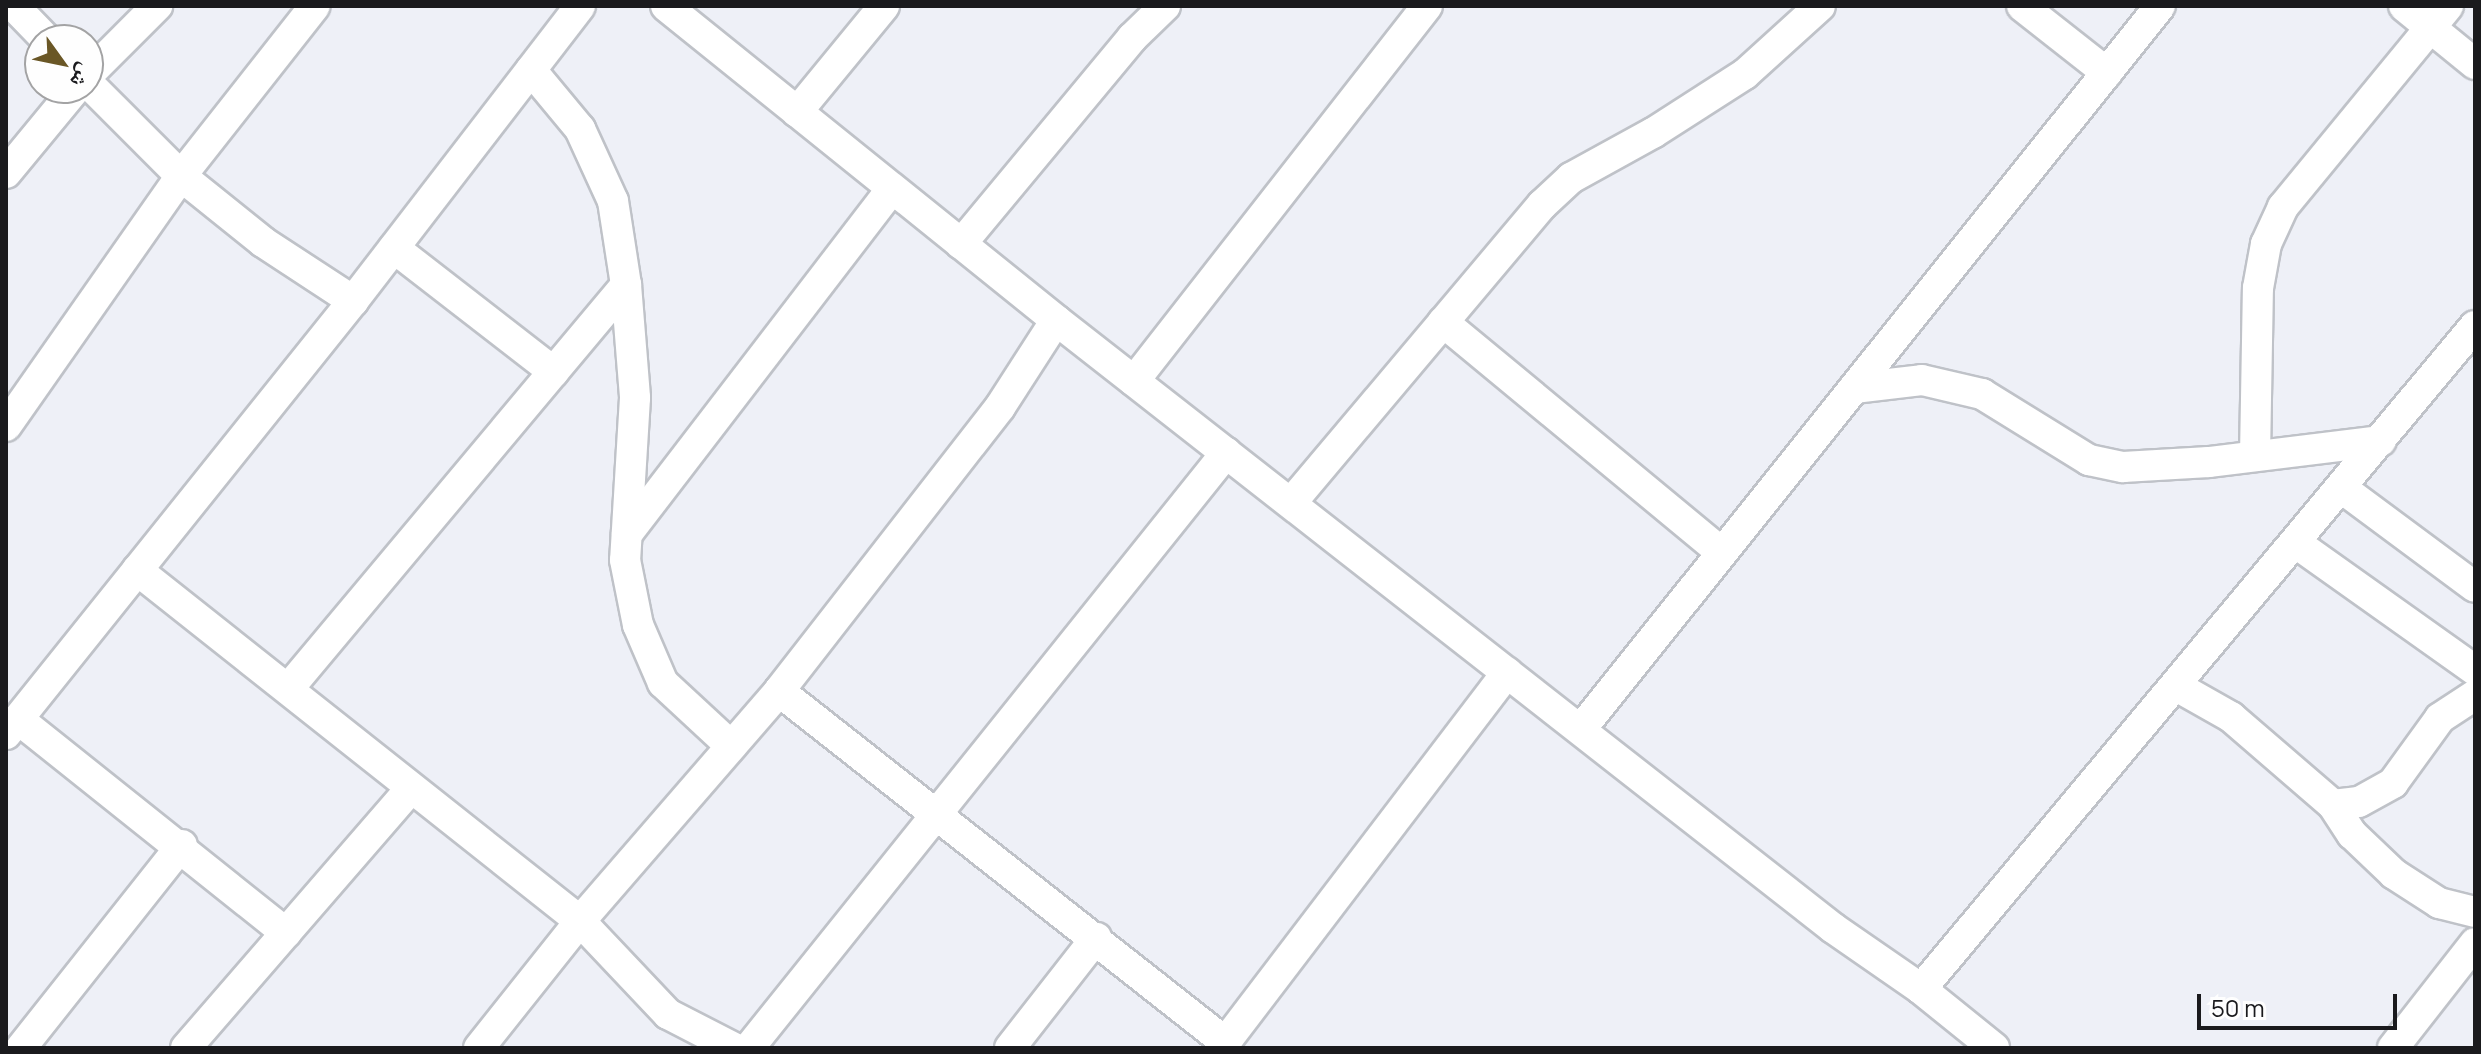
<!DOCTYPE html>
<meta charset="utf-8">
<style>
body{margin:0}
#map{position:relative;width:2481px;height:1054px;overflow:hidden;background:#eef0f7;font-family:Manrope,"Noto Naskh Arabic",sans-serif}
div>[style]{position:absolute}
.roads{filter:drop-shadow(2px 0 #bfc2c8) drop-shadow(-2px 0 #bfc2c8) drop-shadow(0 2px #bfc2c8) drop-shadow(0 -2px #bfc2c8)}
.minor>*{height:30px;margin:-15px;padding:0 15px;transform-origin:15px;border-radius:15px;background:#fff}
span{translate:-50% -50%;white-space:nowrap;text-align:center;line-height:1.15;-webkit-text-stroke:8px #fefefe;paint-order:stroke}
.frame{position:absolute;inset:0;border:8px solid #1a1a1d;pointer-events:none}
.north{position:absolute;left:24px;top:24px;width:80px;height:80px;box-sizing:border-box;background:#fefefe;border:2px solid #a3a3a4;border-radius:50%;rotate:123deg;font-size:22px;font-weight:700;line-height:32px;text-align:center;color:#1a1a1d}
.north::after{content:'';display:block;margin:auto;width:28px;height:36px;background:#6a5726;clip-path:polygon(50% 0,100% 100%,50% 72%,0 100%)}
.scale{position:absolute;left:2197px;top:994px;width:200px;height:36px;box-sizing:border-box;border:4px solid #1a1a1d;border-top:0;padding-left:10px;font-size:24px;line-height:28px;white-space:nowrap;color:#1a1a1d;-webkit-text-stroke:6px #fefefe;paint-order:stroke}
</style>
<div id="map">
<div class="roads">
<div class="minor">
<div style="left:14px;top:6px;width:47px;rotate:45.9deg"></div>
<div style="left:666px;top:6px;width:501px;rotate:38.84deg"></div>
<div style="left:1056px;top:320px;width:987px;rotate:38.04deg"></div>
<div style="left:1833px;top:928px;width:107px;rotate:34.7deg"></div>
<div style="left:1921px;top:989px;width:94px;rotate:38.9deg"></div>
<div style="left:2022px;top:6px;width:108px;rotate:38.2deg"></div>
<div style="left:2404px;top:6px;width:92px;rotate:39.2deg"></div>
<div style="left:531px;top:70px;width:77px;rotate:50.3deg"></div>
<div style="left:580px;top:129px;width:79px;rotate:65.4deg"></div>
<div style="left:613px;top:201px;width:85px;rotate:81.2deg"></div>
<div style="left:626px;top:285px;width:113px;rotate:85.4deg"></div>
<div style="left:635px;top:398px;width:162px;rotate:93.5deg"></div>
<div style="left:625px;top:560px;width:66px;rotate:78.7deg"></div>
<div style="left:638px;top:625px;width:63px;rotate:66.7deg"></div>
<div style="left:663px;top:683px;width:93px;rotate:42.8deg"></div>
<div style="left:88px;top:75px;width:98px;rotate:-45deg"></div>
<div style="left:88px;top:83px;width:132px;rotate:45deg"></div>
<div style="left:181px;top:176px;width:105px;rotate:38.8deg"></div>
<div style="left:263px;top:242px;width:108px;rotate:33.2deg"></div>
<div style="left:797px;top:112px;width:137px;rotate:-50.6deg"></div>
<div style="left:6px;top:173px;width:110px;rotate:-50.5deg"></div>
<div style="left:961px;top:244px;width:268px;rotate:-50.3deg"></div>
<div style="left:1132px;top:38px;width:46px;rotate:-44.1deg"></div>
<div style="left:394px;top:248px;width:202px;rotate:37.8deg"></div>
<div style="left:1443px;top:322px;width:362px;rotate:39.6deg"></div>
<div style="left:1134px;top:381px;width:476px;rotate:-52deg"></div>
<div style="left:1854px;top:388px;width:68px;rotate:-6.7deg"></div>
<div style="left:1922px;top:380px;width:62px;rotate:13.1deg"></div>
<div style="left:1982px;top:394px;width:126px;rotate:31.7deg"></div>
<div style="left:2089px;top:460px;width:35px;rotate:12deg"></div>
<div style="left:2123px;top:467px;width:86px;rotate:-3.3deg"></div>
<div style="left:2209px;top:462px;width:173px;rotate:-7deg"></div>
<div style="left:6px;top:426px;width:305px;rotate:-55deg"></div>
<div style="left:181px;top:176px;width:216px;rotate:-51.8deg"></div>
<div style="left:2255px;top:456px;width:168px;rotate:-89deg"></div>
<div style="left:2258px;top:288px;width:45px;rotate:-79.7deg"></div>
<div style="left:2266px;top:244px;width:41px;rotate:-65.3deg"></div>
<div style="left:2283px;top:207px;width:260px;rotate:-50.6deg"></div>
<div style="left:2343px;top:489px;width:164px;rotate:36.6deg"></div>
<div style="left:1291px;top:503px;width:390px;rotate:-49.9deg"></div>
<div style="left:1542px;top:205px;width:40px;rotate:-43deg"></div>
<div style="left:1571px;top:178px;width:94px;rotate:-28.8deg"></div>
<div style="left:1653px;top:133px;width:109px;rotate:-32.7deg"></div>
<div style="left:1745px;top:74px;width:101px;rotate:-42.2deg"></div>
<div style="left:627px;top:534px;width:435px;rotate:-52.5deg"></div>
<div style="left:2296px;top:543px;width:219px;rotate:35.4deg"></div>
<div style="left:137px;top:570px;width:565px;rotate:38.39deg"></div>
<div style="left:580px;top:921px;width:128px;rotate:46.6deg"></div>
<div style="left:668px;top:1014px;width:74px;rotate:27.3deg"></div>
<div style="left:2178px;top:687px;width:61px;rotate:29.5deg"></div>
<div style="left:2231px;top:717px;width:135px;rotate:40.8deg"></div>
<div style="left:2333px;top:805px;width:35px;rotate:57deg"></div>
<div style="left:2352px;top:834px;width:58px;rotate:43.6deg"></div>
<div style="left:2394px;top:874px;width:54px;rotate:32.8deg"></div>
<div style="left:2439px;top:903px;width:37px;rotate:14deg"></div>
<div style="left:288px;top:689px;width:527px;rotate:-50.08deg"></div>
<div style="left:779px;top:691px;width:568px;rotate:38.2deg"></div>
<div style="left:18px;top:719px;width:343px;rotate:38.6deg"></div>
<div style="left:1581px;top:729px;width:926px;rotate:-51.31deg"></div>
<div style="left:6px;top:734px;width:555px;rotate:-51.29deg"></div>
<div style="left:353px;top:301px;width:372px;rotate:-52.4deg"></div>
<div style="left:2333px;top:805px;width:26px;rotate:-7deg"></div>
<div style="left:2359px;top:802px;width:39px;rotate:-29deg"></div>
<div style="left:2393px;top:783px;width:80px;rotate:-54.1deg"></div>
<div style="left:2440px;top:718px;width:42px;rotate:-33.3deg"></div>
<div style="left:1921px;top:989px;width:864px;rotate:-50.12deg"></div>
<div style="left:21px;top:1048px;width:259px;rotate:-51.6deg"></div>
<div style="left:186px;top:1048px;width:344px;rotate:-49.1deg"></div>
<div style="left:479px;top:1048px;width:162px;rotate:-51.5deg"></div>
<div style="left:580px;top:921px;width:304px;rotate:-49.1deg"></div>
<div style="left:779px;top:691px;width:360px;rotate:-52.1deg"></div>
<div style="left:1000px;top:407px;width:103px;rotate:-57.2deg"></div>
<div style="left:749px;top:1048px;width:763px;rotate:-51.28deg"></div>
<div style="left:1010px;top:1048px;width:140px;rotate:-52deg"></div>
<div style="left:1221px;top:1048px;width:472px;rotate:-52.7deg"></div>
<div style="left:2393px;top:1048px;width:133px;rotate:-52deg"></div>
</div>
</div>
<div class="frame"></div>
<div class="north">ش</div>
<div class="scale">50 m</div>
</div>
